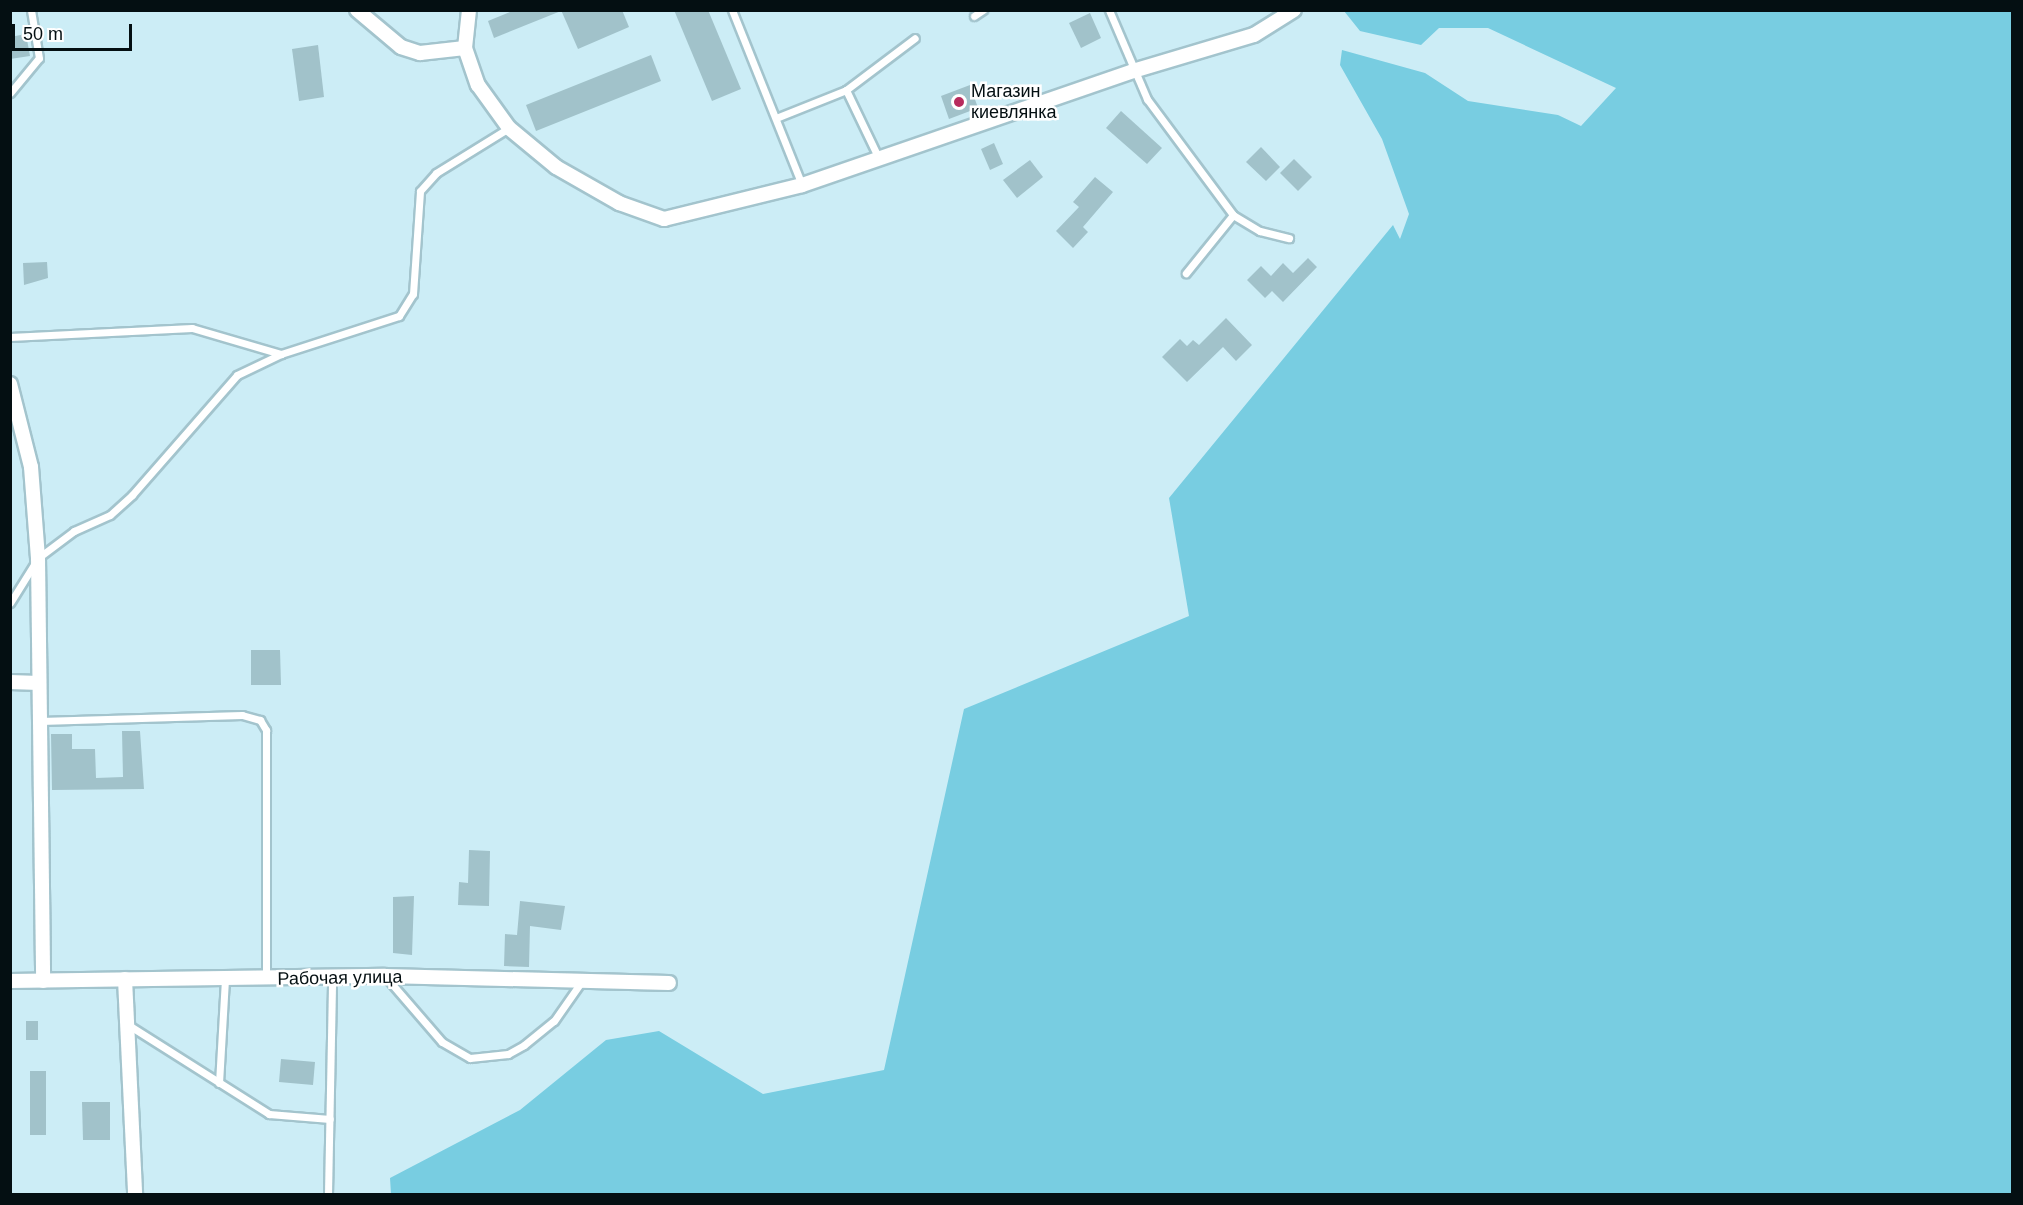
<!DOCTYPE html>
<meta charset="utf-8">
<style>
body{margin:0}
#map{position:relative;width:2023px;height:1205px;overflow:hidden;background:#ccedf6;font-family:Arial,sans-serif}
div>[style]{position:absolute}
.green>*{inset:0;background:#78cde1}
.building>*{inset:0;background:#a1c2ca}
.roads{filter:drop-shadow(2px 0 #a3c4cd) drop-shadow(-2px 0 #a3c4cd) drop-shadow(0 2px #a3c4cd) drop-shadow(0 -2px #a3c4cd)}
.service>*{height:7px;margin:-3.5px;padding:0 3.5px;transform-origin:3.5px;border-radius:3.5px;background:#fff}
.minor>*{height:14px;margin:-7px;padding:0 7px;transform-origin:7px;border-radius:7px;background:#fff}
.dots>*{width:16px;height:16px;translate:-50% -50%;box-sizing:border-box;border:3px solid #fff;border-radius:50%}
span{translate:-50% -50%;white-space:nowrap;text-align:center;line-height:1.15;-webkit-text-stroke:5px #fff;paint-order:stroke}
.poi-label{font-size:18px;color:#040f12}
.left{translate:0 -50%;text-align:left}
.street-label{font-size:18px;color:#040f12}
.frame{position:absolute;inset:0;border:12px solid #040f12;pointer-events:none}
.scale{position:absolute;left:12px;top:24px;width:120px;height:27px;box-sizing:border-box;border:3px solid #040f12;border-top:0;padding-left:8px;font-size:18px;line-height:21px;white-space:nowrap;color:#040f12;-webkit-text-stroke:4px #fff;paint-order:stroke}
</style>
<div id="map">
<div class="green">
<div style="clip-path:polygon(1344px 11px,2012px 11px,2012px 1194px,391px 1194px,390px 1178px,520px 1110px,606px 1040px,659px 1031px,763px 1094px,884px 1070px,964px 709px,1189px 616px,1169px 498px,1393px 225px,1400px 239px,1409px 214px,1382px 139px,1340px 65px,1342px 50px,1425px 73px,1468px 101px,1558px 115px,1581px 126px,1616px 88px,1488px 28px,1439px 28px,1421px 45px,1360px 31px)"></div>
</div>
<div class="building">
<div style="clip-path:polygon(515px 10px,561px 10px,561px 11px,494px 38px,488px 21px)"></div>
<div style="clip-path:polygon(561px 10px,622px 10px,629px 27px,578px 49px)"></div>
<div style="clip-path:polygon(674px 10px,708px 10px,741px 89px,712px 101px)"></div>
<div style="clip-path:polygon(1090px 13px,1101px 38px,1081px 48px,1069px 23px)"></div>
<div style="clip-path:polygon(26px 34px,30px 56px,10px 59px,10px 37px)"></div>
<div style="clip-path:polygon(318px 45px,324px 97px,299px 101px,292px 49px)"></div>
<div style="clip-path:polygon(651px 55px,661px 81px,536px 131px,526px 105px)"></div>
<div style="clip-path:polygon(970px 85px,978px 108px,949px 119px,941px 96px)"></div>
<div style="clip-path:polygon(1121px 111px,1162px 148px,1147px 164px,1106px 128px)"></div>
<div style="clip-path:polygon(994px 143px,1003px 164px,990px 170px,981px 149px)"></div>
<div style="clip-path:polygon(1261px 147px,1280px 167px,1266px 181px,1246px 162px)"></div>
<div style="clip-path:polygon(1294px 159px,1312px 177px,1298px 191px,1280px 173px)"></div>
<div style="clip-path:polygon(1030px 160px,1043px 177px,1017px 198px,1003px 180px)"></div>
<div style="clip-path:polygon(1095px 177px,1113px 192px,1083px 227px,1088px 232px,1073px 248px,1056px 231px,1079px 207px,1073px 202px)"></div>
<div style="clip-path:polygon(1308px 258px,1317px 267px,1283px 302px,1272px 291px,1265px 298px,1247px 280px,1261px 266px,1271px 276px,1283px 263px,1293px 273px)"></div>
<div style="clip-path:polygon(47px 262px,48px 278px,24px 285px,23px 263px)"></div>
<div style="clip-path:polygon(1226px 318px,1252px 345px,1236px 361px,1223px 347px,1187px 382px,1162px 357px,1180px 339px,1187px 346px,1193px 340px,1199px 345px)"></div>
<div style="clip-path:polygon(251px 650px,280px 650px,281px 685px,251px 685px)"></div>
<div style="clip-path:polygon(122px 731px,140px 731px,144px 789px,52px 790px,51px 734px,72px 734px,72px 749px,95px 749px,96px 778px,123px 777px)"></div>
<div style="clip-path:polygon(469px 850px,490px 851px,489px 906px,458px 905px,459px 882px,468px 883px)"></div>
<div style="clip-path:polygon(414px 896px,412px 955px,393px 953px,393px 897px)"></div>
<div style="clip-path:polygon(520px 901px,565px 906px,561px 930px,530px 926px,529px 967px,504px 966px,505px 934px,517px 935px)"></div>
<div style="clip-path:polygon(26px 1021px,38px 1021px,38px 1040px,26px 1040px)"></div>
<div style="clip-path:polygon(281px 1059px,315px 1062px,313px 1085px,279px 1082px)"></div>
<div style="clip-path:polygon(30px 1071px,46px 1071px,46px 1135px,30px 1135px)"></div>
<div style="clip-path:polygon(82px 1102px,110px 1102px,110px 1140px,83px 1140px)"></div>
</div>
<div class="roads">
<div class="service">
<div style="left:732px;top:10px;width:188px;rotate:68.2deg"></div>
<div style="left:1109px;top:10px;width:97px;rotate:66.9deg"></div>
<div style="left:1147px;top:99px;width:144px;rotate:53.4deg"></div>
<div style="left:1233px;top:215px;width:75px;rotate:129deg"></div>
<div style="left:974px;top:16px;width:11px;rotate:-34deg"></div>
<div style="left:846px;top:90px;width:76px;rotate:64.4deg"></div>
<div style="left:10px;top:93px;width:45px;rotate:-50.4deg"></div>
<div style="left:39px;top:58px;width:49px;rotate:-99.5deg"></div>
<div style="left:776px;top:118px;width:75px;rotate:-21.8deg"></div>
<div style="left:846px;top:90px;width:86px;rotate:-37deg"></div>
<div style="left:1233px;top:215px;width:31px;rotate:31deg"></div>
<div style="left:1260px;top:231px;width:30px;rotate:14deg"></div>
<div style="left:10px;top:337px;width:182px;rotate:-2.8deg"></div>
<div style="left:192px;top:328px;width:93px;rotate:16.3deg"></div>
<div style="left:10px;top:603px;width:53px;rotate:-58.1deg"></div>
<div style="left:38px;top:558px;width:45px;rotate:-36.9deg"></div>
<div style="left:74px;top:531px;width:39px;rotate:-24deg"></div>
<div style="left:110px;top:515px;width:30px;rotate:-42deg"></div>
<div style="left:132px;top:495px;width:159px;rotate:-48.8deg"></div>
<div style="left:237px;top:375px;width:49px;rotate:-25.5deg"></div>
<div style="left:281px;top:354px;width:124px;rotate:-17.9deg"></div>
<div style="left:399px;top:316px;width:26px;rotate:-58deg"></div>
<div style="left:413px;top:294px;width:103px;rotate:-86.1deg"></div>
<div style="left:420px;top:191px;width:24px;rotate:-48deg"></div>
<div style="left:436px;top:173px;width:86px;rotate:-31.7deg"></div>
<div style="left:40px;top:721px;width:202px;rotate:-1.7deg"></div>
<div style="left:242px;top:715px;width:19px;rotate:16deg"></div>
<div style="left:260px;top:720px;width:12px;rotate:59deg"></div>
<div style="left:266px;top:730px;width:248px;rotate:90deg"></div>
<div style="left:385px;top:976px;width:87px;rotate:49.2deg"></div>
<div style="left:442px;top:1042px;width:32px;rotate:30deg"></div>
<div style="left:470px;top:1058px;width:38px;rotate:-6deg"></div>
<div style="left:508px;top:1054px;width:18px;rotate:-29deg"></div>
<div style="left:524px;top:1045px;width:38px;rotate:-39deg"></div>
<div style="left:554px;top:1021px;width:49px;rotate:-55deg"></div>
<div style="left:130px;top:1026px;width:165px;rotate:32.3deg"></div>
<div style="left:269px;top:1114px;width:61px;rotate:4.7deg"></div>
<div style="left:219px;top:1083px;width:105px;rotate:-86.7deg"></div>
<div style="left:328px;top:1194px;width:218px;rotate:-88.9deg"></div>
</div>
<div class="minor">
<div style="left:357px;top:10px;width:57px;rotate:40.1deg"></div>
<div style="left:401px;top:47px;width:20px;rotate:18deg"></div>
<div style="left:420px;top:53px;width:45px;rotate:-6.3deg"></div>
<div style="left:469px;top:10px;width:38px;rotate:96deg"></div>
<div style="left:465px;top:48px;width:39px;rotate:71deg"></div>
<div style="left:478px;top:85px;width:53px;rotate:54.2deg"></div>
<div style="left:509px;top:128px;width:61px;rotate:39.7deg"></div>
<div style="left:556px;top:167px;width:73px;rotate:29.7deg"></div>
<div style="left:619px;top:203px;width:48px;rotate:19.6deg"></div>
<div style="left:664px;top:219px;width:142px;rotate:-13.8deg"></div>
<div style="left:802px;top:185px;width:350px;rotate:-19deg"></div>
<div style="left:1133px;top:71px;width:126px;rotate:-16.6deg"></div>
<div style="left:1254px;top:35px;width:47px;rotate:-32deg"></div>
<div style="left:10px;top:384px;width:86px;rotate:75.8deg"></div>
<div style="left:31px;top:467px;width:91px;rotate:85.6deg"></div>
<div style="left:38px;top:558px;width:423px;rotate:89.3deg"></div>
<div style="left:10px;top:682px;width:29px;rotate:2deg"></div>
<div style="left:125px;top:979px;width:215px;rotate:87.3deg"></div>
<div style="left:10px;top:981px;width:375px;rotate:-0.8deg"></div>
<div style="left:385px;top:976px;width:284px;rotate:1.4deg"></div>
</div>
</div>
<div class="dots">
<div style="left:959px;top:102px;background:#b82b5d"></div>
</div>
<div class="poi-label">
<span class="left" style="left:971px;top:102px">Магазин<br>киевлянка</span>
</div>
<div class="street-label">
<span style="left:340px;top:978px;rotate:-1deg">Рабочая улица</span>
</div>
<div class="frame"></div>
<div class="scale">50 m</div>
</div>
